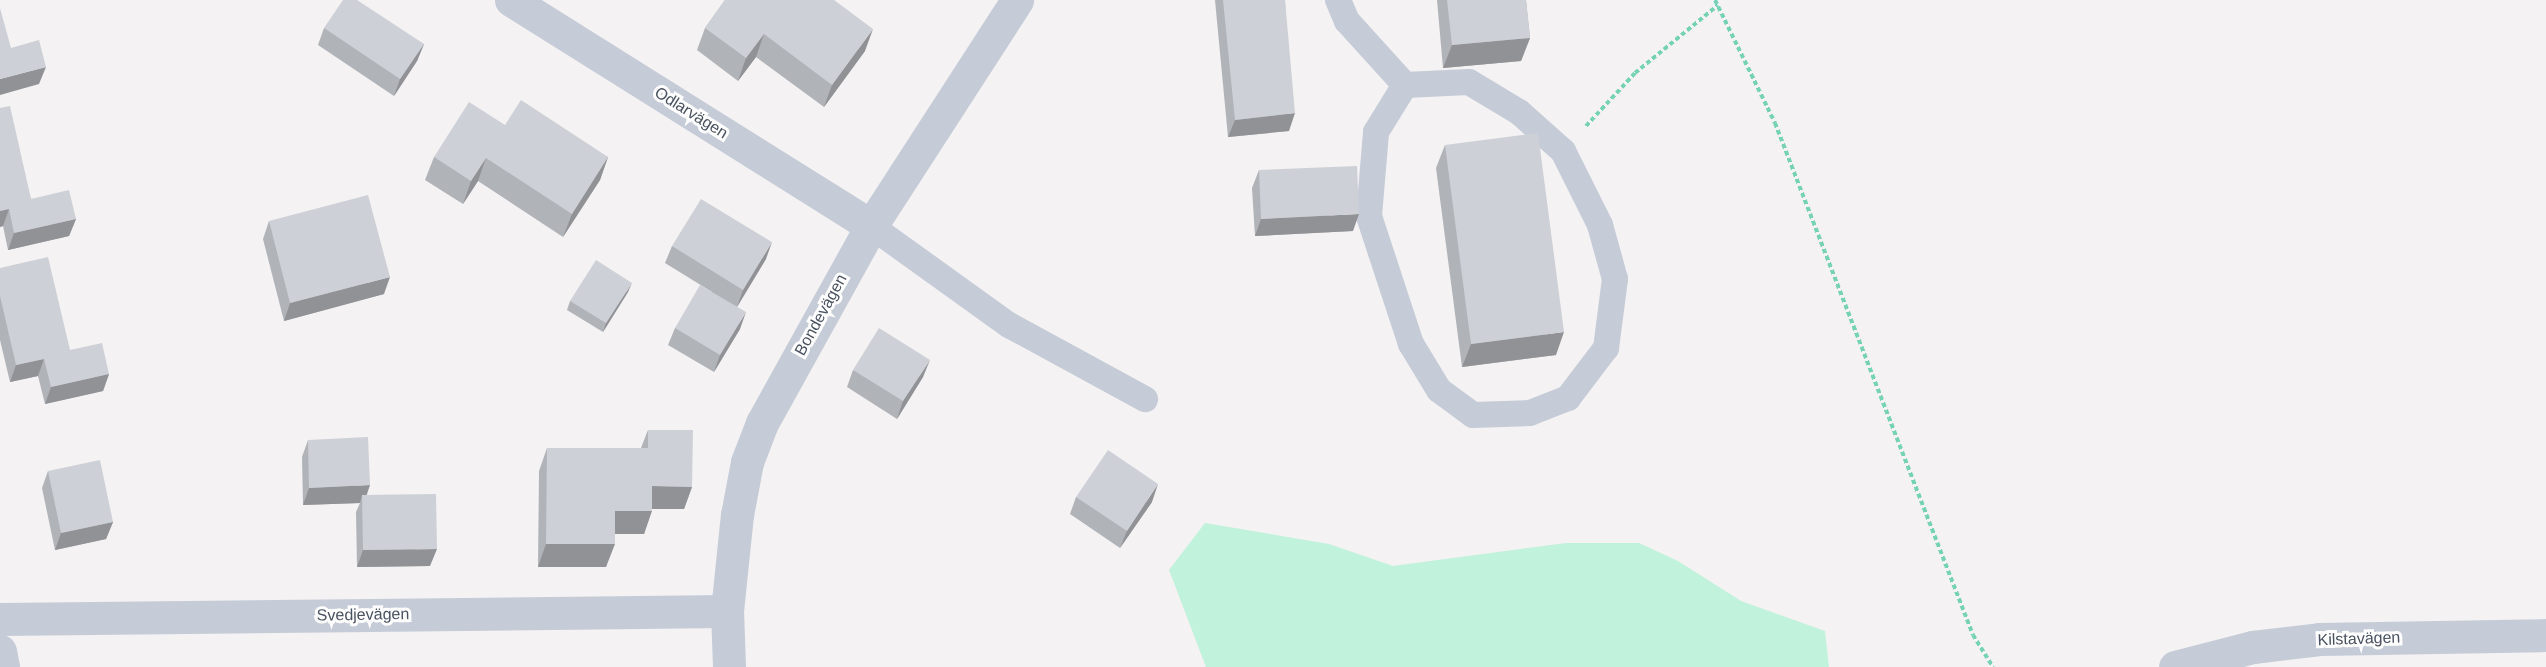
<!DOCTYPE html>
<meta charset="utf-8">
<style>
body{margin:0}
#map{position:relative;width:2546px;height:667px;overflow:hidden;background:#f4f2f2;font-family:Arial,sans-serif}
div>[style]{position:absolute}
.green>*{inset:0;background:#c0f2dc}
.path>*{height:4px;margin-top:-2px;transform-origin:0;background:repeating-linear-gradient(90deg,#76d2b5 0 4.5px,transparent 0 7.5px)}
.service>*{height:26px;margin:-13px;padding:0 13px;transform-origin:13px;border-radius:13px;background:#c5cbd7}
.minor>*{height:33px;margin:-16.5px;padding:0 16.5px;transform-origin:16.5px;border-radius:16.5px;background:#c5cbd7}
.wall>*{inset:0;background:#b0b3b8}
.shaded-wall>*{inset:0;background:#909296}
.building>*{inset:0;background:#cdd0d6}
span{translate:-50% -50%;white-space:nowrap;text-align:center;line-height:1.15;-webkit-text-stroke:6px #fff;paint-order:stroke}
.street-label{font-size:16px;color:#485160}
</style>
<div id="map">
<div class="green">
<div style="clip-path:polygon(1205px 523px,1329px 544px,1393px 566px,1566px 543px,1639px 543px,1678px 561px,1741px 601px,1825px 631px,1829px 667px,1206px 667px,1169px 570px)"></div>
</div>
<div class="path">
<div style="left:1715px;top:0;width:137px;rotate:64deg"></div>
<div style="left:1775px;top:123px;width:549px;rotate:68.86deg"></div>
<div style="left:1973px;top:635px;width:38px;rotate:58deg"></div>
<div style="left:1586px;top:126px;width:72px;rotate:-47.2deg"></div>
<div style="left:1635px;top:73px;width:107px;rotate:-39.3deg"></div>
</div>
<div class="service">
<div style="left:1338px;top:0;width:23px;rotate:67deg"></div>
<div style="left:1347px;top:21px;width:86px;rotate:47.8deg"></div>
<div style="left:1469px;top:82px;width:58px;rotate:31deg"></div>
<div style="left:1519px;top:112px;width:59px;rotate:41.6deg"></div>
<div style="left:1563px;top:151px;width:83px;rotate:63.4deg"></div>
<div style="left:1600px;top:225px;width:56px;rotate:74.5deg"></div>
<div style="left:1615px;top:279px;width:70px;rotate:97.4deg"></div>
<div style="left:1606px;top:348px;width:63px;rotate:127.2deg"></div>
<div style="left:1568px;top:398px;width:41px;rotate:158.5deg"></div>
<div style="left:1530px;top:413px;width:57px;rotate:178deg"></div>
<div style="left:1473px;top:415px;width:42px;rotate:-143.7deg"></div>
<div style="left:1439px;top:390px;width:54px;rotate:-121.3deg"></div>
<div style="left:1411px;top:344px;width:135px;rotate:-108.2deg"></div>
<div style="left:1369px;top:216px;width:84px;rotate:-85.2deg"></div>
<div style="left:1376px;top:132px;width:55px;rotate:-58.3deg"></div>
<div style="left:1405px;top:85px;width:64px;rotate:-2.7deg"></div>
<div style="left:871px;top:226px;width:170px;rotate:35.7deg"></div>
<div style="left:1009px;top:325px;width:155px;rotate:28.6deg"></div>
</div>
<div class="minor">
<div style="left:511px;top:0;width:425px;rotate:32.1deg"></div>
<div style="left:0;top:619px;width:727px;rotate:-0.63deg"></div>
<div style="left:0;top:651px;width:16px;rotate:79deg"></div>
<div style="left:729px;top:667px;width:56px;rotate:-92deg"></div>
<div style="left:727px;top:611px;width:97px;rotate:-84.1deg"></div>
<div style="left:737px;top:515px;width:54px;rotate:-79.3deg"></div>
<div style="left:747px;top:462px;width:42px;rotate:-69deg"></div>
<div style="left:762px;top:423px;width:225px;rotate:-61deg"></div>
<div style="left:871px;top:226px;width:269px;rotate:-57.1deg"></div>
<div style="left:2175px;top:667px;width:81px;rotate:-14.4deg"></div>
<div style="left:2253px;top:647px;width:67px;rotate:-6.8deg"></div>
<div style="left:2320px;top:639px;width:226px;rotate:-1deg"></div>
</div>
<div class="wall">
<div style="clip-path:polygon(725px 0,865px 51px,824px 107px,756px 57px,738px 81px,697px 50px,705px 28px)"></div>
<div style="clip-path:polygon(1215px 0,1285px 0,1289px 131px,1228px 137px)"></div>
<div style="clip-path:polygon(1437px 0,1526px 0,1530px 38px,1521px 61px,1443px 68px)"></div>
<div style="clip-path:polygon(324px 28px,424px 44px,417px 61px,394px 96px,318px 45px)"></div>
<div style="clip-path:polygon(0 108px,31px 199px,76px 219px,69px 236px,8px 250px,3px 226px,0 227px)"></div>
<div style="clip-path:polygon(505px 125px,608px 157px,600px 180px,563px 237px,478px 181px,463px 204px,425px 180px,434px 157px)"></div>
<div style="clip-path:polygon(1445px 145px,1556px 355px,1462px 367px,1436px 168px)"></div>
<div style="clip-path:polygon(1259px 170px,1353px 231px,1255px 236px,1252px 188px)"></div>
<div style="clip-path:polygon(269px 221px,384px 294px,284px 321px,263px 239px)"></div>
<div style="clip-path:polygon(672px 246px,766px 259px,737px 307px,740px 329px,714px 372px,668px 345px,675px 328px,712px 292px,665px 263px)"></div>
<div style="clip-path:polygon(0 268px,70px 350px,109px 374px,103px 391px,45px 404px,38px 376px,10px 382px,0 340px)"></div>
<div style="clip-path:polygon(628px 292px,603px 332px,567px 310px,570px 301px)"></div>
<div style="clip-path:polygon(853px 370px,923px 377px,897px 419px,847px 387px)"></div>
<div style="clip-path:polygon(648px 430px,692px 487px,684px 509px,652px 509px,644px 534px,615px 534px,606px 567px,538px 567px,539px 471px,547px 448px,641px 448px)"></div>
<div style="clip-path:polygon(308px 440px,366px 495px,430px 566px,357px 567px,356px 512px,360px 503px,303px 505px,302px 457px)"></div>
<div style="clip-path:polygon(48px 471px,113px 522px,106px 539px,55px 550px,42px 488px)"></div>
<div style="clip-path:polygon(1076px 497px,1152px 502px,1120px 548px,1070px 514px)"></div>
</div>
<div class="shaded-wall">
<div style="clip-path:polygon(873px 29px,865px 51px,824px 107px,832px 85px)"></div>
<div style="clip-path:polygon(764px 34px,756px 57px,738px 81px,746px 58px)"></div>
<div style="clip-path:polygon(1530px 38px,1521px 61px,1443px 68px,1452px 45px)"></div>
<div style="clip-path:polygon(424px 44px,417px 61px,394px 96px,400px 79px)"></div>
<div style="clip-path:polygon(46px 67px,39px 84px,0 95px,0 79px)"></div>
<div style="clip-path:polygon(1295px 113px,1289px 131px,1228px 137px,1235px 120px)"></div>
<div style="clip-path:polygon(608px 157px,600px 180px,563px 237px,572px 214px)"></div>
<div style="clip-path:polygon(486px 158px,478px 181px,463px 204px,471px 181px)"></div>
<div style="clip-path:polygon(9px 209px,3px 226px,0 227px,0 211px)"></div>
<div style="clip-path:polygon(1359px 214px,1353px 231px,1255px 236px,1261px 219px)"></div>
<div style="clip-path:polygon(76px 219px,69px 236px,8px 250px,14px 233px)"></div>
<div style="clip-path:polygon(772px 242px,766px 259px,737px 307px,743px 290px)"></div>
<div style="clip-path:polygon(390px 277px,384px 294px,284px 321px,290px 303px)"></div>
<div style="clip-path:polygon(632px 283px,628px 292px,603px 332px,606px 323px)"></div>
<div style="clip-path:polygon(746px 312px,740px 329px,714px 372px,720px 355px)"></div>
<div style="clip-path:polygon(1564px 332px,1556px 355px,1462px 367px,1471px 344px)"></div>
<div style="clip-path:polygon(44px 359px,38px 376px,10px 382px,16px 365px)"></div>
<div style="clip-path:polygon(930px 360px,923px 377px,897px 419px,903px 401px)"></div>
<div style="clip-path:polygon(109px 374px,103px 391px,45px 404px,51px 387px)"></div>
<div style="clip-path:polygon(1158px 484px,1152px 502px,1120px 548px,1127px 531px)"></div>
<div style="clip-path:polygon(370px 485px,364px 503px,362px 495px,360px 503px,303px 505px,309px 488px)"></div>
<div style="clip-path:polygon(652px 486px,692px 487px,684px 509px,643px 509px)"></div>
<div style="clip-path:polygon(615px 511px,652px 511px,644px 534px,607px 534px)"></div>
<div style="clip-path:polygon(113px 522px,106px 539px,55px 550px,61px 533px)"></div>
<div style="clip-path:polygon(546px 544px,615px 544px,606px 567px,538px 567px)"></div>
<div style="clip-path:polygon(437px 549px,430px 566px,357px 567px,363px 550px)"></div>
</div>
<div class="building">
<div style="clip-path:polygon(343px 0,357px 0,424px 44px,400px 79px,324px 28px)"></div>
<div style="clip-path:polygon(725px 0,834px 0,873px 29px,832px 85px,764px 34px,746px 58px,705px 28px)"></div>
<div style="clip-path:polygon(1223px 0,1285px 0,1295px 113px,1235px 120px)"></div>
<div style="clip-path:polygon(1447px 0,1526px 0,1530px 38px,1452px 45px)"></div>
<div style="clip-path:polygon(0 8px,11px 48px,39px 40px,46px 67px,0 79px)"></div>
<div style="clip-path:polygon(521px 100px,608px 157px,572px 214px,486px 158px,471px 181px,434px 157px,469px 102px,505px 125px)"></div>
<div style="clip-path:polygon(10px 106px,31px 199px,69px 190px,76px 219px,14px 233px,9px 209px,0 211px,0 108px)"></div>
<div style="clip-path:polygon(1538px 133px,1564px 332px,1471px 344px,1445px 145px)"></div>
<div style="clip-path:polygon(1357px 166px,1359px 214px,1261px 219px,1259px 170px)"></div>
<div style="clip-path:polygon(368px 195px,390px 277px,290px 303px,269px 221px)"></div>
<div style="clip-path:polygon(701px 199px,772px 242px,743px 290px,672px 246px)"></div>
<div style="clip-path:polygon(48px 257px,70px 350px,102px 343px,109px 374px,51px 387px,44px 359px,16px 365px,0 296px,0 268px)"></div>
<div style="clip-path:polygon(596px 260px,632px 283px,606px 323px,570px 301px)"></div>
<div style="clip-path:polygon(700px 285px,746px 312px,720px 355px,675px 328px)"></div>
<div style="clip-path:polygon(879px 328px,930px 360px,903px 401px,853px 370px)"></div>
<div style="clip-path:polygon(648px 430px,693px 430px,692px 487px,652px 486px,652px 511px,615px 511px,615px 544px,546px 544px,547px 448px,648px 448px)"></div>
<div style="clip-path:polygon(368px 437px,370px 485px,309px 488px,308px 440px)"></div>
<div style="clip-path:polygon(1108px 450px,1158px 484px,1127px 531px,1076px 497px)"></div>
<div style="clip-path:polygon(100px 460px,113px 522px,61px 533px,48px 471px)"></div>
<div style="clip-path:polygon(436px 494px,437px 549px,363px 550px,362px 495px)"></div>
</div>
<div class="street-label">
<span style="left:691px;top:113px;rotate:32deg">Odlarvägen</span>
<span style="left:821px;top:315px;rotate:-61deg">Bondevägen</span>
<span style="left:363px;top:615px;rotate:-1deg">Svedjevägen</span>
<span style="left:2359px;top:639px;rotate:-2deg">Kilstavägen</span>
</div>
</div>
